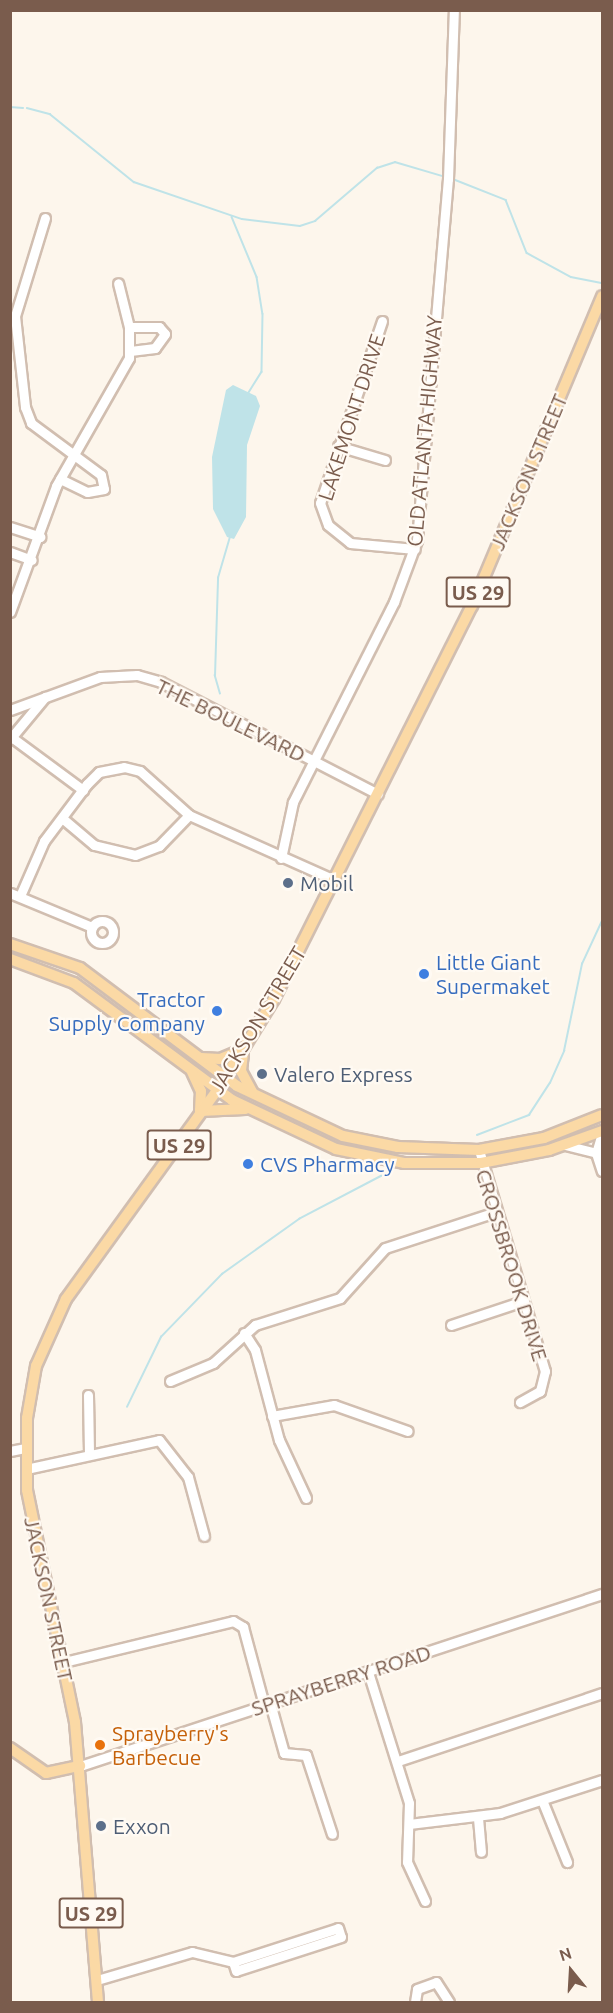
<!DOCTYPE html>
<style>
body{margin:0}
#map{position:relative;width:613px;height:2013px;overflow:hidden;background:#fdf6ec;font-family:Ubuntu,sans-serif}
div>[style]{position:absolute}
.water>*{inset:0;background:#bfe3e8}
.stream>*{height:1.5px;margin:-0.75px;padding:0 0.75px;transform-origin:0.75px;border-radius:0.75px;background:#bfe3e8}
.roads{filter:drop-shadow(2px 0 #d1beb0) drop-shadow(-2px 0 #d1beb0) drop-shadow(0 2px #d1beb0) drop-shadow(0 -2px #d1beb0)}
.minor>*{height:9px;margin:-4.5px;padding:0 4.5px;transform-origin:4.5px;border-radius:4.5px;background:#fff}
.minor>.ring{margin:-4.5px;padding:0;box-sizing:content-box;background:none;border:9px solid #fff;border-radius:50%}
.major>*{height:10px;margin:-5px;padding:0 5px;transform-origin:5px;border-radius:5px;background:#fbd9a5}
.dots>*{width:16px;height:16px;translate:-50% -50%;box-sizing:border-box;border:3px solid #fffaf3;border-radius:50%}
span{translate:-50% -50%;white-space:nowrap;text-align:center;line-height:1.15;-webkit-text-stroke:4.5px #fffaf3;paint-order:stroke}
.shield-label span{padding:2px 4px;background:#fffaf3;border:2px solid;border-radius:4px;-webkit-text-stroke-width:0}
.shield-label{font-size:20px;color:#7a5c4d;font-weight:700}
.street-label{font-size:21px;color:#7a5c4d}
.service-label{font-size:21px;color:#4e5e75}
.left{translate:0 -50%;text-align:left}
.shop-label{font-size:21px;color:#366cbe}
.right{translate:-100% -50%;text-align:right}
.food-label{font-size:21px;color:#c56008}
.frame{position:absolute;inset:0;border:12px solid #7a5c4d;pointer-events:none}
.north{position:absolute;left:541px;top:1941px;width:60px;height:60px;-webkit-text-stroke:4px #fffaf3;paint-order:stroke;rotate:342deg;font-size:16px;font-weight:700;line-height:24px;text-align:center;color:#7a5c4d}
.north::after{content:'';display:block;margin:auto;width:21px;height:27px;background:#7a5c4d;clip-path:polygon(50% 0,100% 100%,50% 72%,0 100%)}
</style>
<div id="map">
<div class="water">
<div style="clip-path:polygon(233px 385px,256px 396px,260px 406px,247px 445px,246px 517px,234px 539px,227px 537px,213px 509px,212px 457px,226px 390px)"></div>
</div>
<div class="stream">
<div style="left:10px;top:107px;width:13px;rotate:4deg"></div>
<div style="left:27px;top:108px;width:24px;rotate:15deg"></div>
<div style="left:50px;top:114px;width:108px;rotate:39deg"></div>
<div style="left:134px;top:182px;width:114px;rotate:18.9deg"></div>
<div style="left:242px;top:219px;width:58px;rotate:6.9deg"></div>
<div style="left:300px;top:226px;width:16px;rotate:-18deg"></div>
<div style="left:315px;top:221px;width:82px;rotate:-40.5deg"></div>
<div style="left:377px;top:168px;width:19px;rotate:-18deg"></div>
<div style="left:395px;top:162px;width:53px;rotate:16.4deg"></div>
<div style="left:453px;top:179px;width:57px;rotate:21.6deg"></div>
<div style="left:506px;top:200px;width:57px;rotate:68.4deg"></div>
<div style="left:527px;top:253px;width:50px;rotate:28.6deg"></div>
<div style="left:571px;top:277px;width:32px;rotate:11deg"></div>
<div style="left:232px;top:217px;width:65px;rotate:67.4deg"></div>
<div style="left:257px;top:277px;width:37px;rotate:81deg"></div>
<div style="left:263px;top:314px;width:58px;rotate:91deg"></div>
<div style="left:262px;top:372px;width:25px;rotate:122deg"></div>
<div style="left:220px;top:694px;width:19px;rotate:-106deg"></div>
<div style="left:215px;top:676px;width:98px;rotate:-88.2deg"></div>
<div style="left:218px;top:578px;width:43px;rotate:-73.7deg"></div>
<div style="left:477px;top:1135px;width:56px;rotate:-21deg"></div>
<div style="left:529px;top:1115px;width:38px;rotate:-57deg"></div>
<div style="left:550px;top:1083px;width:35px;rotate:-66deg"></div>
<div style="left:564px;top:1051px;width:89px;rotate:-78.3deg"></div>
<div style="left:582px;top:964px;width:47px;rotate:-65.1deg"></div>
<div style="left:127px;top:1407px;width:78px;rotate:-64.1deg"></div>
<div style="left:161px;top:1337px;width:88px;rotate:-45.9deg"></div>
<div style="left:222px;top:1274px;width:95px;rotate:-35.5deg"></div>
<div style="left:299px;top:1219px;width:93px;rotate:-27.7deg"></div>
</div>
<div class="roads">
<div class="minor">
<div style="left:45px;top:218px;width:102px;rotate:107deg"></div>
<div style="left:15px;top:316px;width:92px;rotate:83.7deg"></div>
<div style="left:25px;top:407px;width:17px;rotate:69deg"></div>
<div style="left:31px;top:423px;width:87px;rotate:36.6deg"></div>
<div style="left:101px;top:475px;width:14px;rotate:78deg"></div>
<div style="left:104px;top:489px;width:17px;rotate:170deg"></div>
<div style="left:87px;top:492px;width:30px;rotate:-154deg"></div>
<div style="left:382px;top:321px;width:192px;rotate:108.8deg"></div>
<div style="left:320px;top:503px;width:23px;rotate:70deg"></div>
<div style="left:328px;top:525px;width:28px;rotate:39deg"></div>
<div style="left:350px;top:543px;width:65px;rotate:5.3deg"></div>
<div style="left:129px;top:327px;width:30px"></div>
<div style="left:159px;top:327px;width:9px;rotate:49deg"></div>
<div style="left:165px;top:334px;width:17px;rotate:126deg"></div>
<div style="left:155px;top:348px;width:25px;rotate:173deg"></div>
<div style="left:338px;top:446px;width:49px;rotate:16.6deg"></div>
<div style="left:10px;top:527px;width:32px;rotate:18deg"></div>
<div style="left:10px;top:552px;width:23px;rotate:20deg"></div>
<div style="left:10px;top:612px;width:134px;rotate:-69.9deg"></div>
<div style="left:56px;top:486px;width:147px;rotate:-60.3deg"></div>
<div style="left:129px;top:358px;width:31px;rotate:-90deg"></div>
<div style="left:129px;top:327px;width:45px;rotate:-104deg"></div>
<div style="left:10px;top:710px;width:96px;rotate:-20.1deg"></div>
<div style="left:100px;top:677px;width:37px;rotate:-3deg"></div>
<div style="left:137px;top:675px;width:25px;rotate:16deg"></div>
<div style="left:161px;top:682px;width:244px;rotate:27.3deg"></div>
<div style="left:10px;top:736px;width:91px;rotate:36.5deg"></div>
<div style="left:10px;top:739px;width:55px;rotate:-50.2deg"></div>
<div style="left:62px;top:818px;width:42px;rotate:40.2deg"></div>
<div style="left:94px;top:845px;width:42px;rotate:13.7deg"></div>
<div style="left:135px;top:855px;width:26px;rotate:-21deg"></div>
<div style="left:159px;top:846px;width:43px;rotate:-45.9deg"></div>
<div style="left:281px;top:858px;width:57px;rotate:-77.9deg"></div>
<div style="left:293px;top:802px;width:224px;rotate:-63.2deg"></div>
<div style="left:394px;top:602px;width:66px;rotate:-69.6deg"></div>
<div style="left:417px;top:540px;width:362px;rotate:-85.1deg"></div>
<div style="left:448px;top:179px;width:169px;rotate:-88deg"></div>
<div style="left:10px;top:893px;width:89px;rotate:22.5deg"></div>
<div style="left:20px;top:896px;width:60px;rotate:-66.4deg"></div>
<div style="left:44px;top:841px;width:71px;rotate:-53deg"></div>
<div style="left:87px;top:784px;width:17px;rotate:-45deg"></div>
<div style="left:99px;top:772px;width:25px;rotate:-11deg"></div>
<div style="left:124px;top:767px;width:16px;rotate:14deg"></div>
<div style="left:140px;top:771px;width:66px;rotate:41.9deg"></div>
<div style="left:189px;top:815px;width:159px;rotate:24.1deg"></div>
<div class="ring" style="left:91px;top:921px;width:13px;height:13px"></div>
<div style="left:565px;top:1145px;width:32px;rotate:14deg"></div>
<div style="left:596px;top:1153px;width:21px;rotate:-73deg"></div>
<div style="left:479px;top:1150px;width:231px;rotate:73.4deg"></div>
<div style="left:545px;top:1371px;width:21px;rotate:104deg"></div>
<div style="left:540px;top:1391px;width:23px;rotate:151deg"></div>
<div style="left:596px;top:1153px;width:19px;rotate:72deg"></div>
<div style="left:451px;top:1325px;width:76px;rotate:-18.4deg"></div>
<div style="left:244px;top:1333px;width:20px;rotate:57deg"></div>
<div style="left:255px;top:1350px;width:93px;rotate:75.1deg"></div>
<div style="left:279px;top:1440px;width:64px;rotate:65deg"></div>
<div style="left:170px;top:1381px;width:47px;rotate:-22.7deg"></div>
<div style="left:213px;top:1363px;width:57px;rotate:-42.1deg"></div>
<div style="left:255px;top:1325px;width:89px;rotate:-17.6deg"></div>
<div style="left:340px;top:1298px;width:67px;rotate:-48deg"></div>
<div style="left:385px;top:1248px;width:117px;rotate:-18deg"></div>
<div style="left:88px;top:1395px;width:58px;rotate:89deg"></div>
<div style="left:272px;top:1416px;width:63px;rotate:-10.1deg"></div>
<div style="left:334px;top:1405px;width:78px;rotate:19.4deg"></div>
<div style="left:10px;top:1451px;width:16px;rotate:-11deg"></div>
<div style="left:26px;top:1469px;width:136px;rotate:-12.3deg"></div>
<div style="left:159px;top:1440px;width:47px;rotate:51.9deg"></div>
<div style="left:188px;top:1477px;width:61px;rotate:74.8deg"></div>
<div style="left:64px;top:1662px;width:174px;rotate:-13.6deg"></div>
<div style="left:233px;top:1621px;width:12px;rotate:31deg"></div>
<div style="left:243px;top:1627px;width:81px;rotate:74.9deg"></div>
<div style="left:368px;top:1672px;width:137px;rotate:72.6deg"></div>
<div style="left:409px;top:1803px;width:59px;rotate:91.9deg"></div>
<div style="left:407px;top:1862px;width:43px;rotate:65.2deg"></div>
<div style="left:270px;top:1703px;width:52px;rotate:74.4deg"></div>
<div style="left:284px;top:1753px;width:22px;rotate:5deg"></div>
<div style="left:306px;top:1755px;width:83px;rotate:71.8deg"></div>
<div style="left:398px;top:1761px;width:215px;rotate:-18.4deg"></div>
<div style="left:80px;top:1766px;width:550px;rotate:-18.24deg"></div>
<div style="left:542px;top:1800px;width:67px;rotate:68deg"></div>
<div style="left:478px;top:1818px;width:34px;rotate:85deg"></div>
<div style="left:409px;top:1824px;width:92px;rotate:-6.9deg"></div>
<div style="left:500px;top:1813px;width:107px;rotate:-17.9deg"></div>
<div style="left:338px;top:1928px;width:9px;rotate:72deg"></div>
<div style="left:341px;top:1937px;width:110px;rotate:162.1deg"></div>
<div style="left:236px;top:1971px;width:9px;rotate:-108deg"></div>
<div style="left:233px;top:1962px;width:110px;rotate:-17.9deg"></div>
<div style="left:97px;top:1980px;width:99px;rotate:-16.4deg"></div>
<div style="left:192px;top:1952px;width:42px;rotate:13.7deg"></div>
<div style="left:415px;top:2002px;width:13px;rotate:-81deg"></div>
<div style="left:417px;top:1989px;width:20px;rotate:-20deg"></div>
<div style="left:436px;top:1982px;width:24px;rotate:57deg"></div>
</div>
<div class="major">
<div style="left:10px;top:944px;width:74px;rotate:18.9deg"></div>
<div style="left:80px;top:968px;width:196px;rotate:36.9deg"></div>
<div style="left:237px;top:1086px;width:117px;rotate:25.3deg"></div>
<div style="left:343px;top:1136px;width:56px;rotate:11.3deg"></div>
<div style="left:398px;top:1147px;width:81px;rotate:2.1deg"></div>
<div style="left:479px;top:1150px;width:66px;rotate:-10.5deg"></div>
<div style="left:544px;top:1138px;width:62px;rotate:-21.6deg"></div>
<div style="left:10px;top:959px;width:68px;rotate:20.6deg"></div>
<div style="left:74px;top:983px;width:197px;rotate:36.5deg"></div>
<div style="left:232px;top:1100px;width:115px;rotate:25.2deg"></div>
<div style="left:336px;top:1149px;width:69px;rotate:11.6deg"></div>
<div style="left:404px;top:1163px;width:77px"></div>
<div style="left:481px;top:1163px;width:69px;rotate:-10.8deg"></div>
<div style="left:549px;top:1150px;width:56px;rotate:-19.7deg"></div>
<div style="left:243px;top:1054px;width:17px;rotate:97deg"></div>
<div style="left:241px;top:1071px;width:24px;rotate:62deg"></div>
<div style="left:201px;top:1058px;width:19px;rotate:3deg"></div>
<div style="left:220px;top:1059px;width:25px;rotate:-23deg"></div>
<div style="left:192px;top:1072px;width:21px;rotate:65deg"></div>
<div style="left:201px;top:1091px;width:20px;rotate:93deg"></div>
<div style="left:200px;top:1111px;width:45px;rotate:-2.5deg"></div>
<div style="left:10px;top:1748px;width:44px;rotate:34.8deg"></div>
<div style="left:46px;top:1773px;width:35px;rotate:-12deg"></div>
<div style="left:98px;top:2002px;width:281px;rotate:-94.7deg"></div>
<div style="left:75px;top:1722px;width:237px;rotate:-101.7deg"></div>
<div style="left:27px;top:1490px;width:72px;rotate:-90deg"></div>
<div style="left:27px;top:1418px;width:53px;rotate:-80.2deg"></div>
<div style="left:36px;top:1366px;width:73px;rotate:-65.9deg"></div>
<div style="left:66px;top:1299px;width:263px;rotate:-54.1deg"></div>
<div style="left:220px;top:1086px;width:102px;rotate:-58.2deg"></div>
<div style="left:274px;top:999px;width:440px;rotate:-63.3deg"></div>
<div style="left:472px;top:606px;width:336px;rotate:-67.2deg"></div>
</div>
</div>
<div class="dots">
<div style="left:288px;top:883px;background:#5c6f8a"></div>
<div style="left:424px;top:974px;background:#3f7fe0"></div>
<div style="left:217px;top:1011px;background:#3f7fe0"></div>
<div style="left:262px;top:1074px;background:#5c6f8a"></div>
<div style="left:248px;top:1164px;background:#3f7fe0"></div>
<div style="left:100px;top:1745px;background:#e8710a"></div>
<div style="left:101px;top:1826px;background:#5c6f8a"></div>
</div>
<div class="shield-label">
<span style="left:478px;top:592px">US 29</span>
<span style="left:179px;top:1145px">US 29</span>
<span style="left:91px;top:1913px">US 29</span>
</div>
<div class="street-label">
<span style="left:351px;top:417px;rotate:-72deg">LAKEMONT DRIVE</span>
<span style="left:424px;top:431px;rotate:-85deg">OLD ATLANTA HIGHWAY</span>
<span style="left:528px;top:472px;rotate:-67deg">JACKSON STREET</span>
<span style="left:231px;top:720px;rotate:26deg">THE BOULEVARD</span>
<span style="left:257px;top:1020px;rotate:-59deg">JACKSON STREET</span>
<span style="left:512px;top:1265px;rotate:73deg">CROSSBROOK DRIVE</span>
<span style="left:49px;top:1599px;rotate:78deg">JACKSON STREET</span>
<span style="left:341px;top:1680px;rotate:-18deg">SPRAYBERRY ROAD</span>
</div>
<div class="service-label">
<span class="left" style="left:300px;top:883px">Mobil</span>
<span class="left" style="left:274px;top:1074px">Valero Express</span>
<span class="left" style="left:113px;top:1826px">Exxon</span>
</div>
<div class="shop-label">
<span class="left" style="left:436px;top:974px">Little Giant<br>Supermaket</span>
<span class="right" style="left:205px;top:1011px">Tractor<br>Supply Company</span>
<span class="left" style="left:260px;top:1164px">CVS Pharmacy</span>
</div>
<div class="food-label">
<span class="left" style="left:112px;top:1745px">Sprayberry's<br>Barbecue</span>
</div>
<div class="frame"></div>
<div class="north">N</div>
</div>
